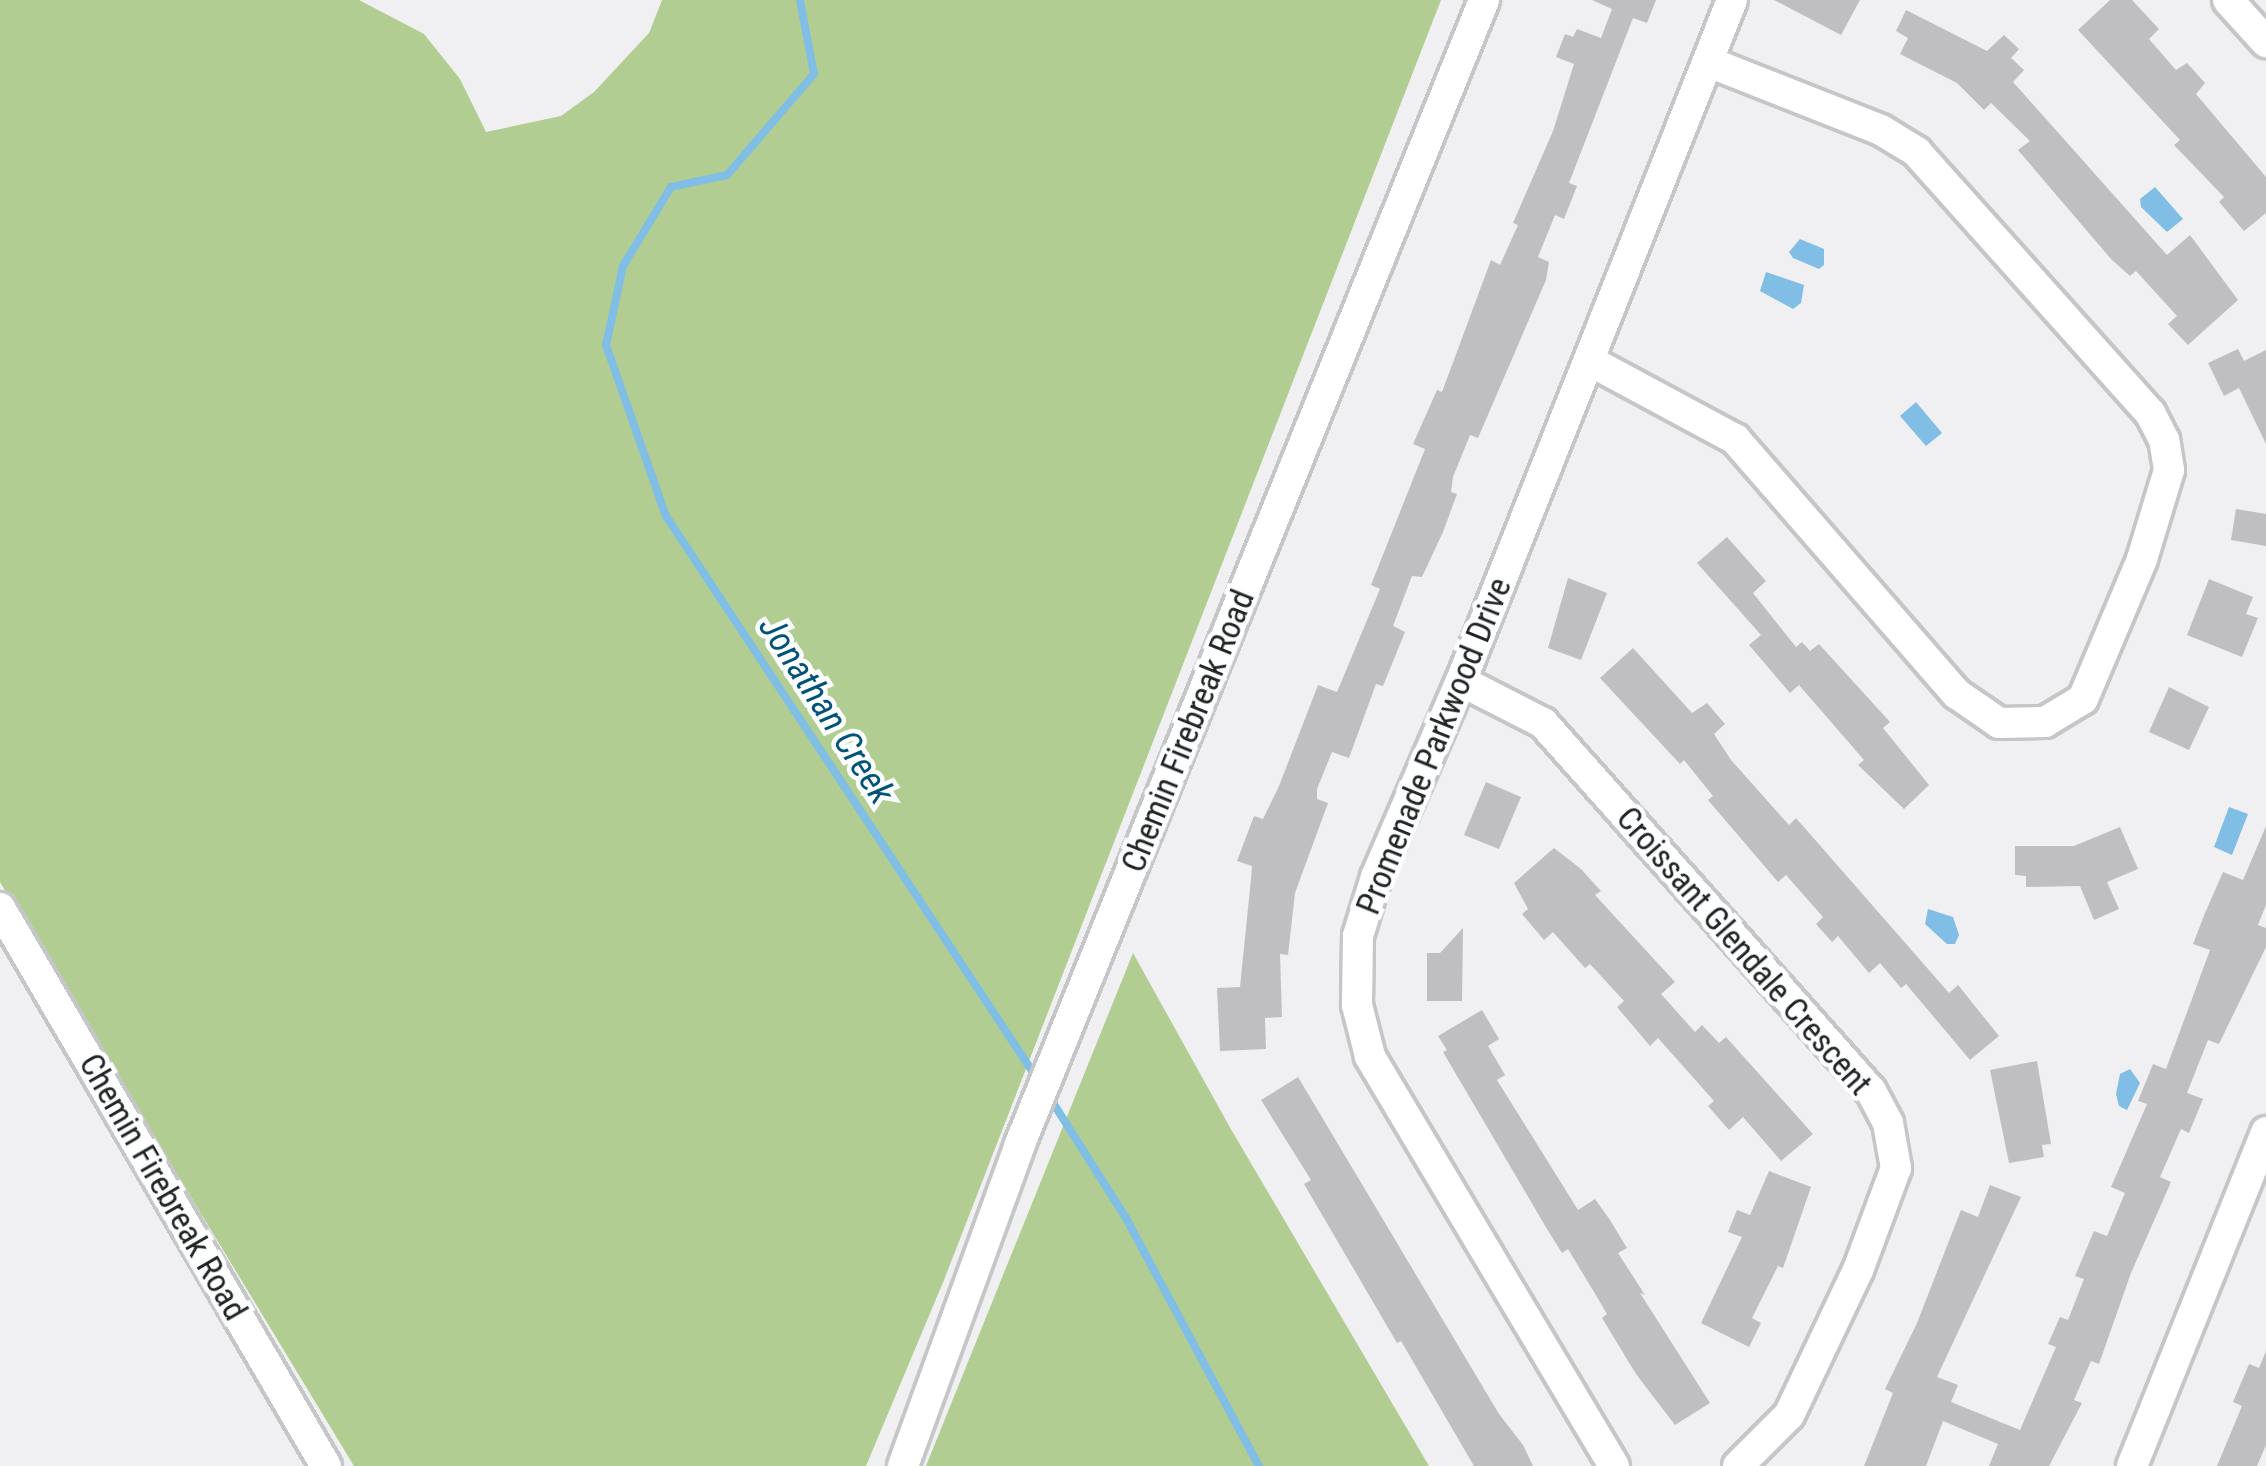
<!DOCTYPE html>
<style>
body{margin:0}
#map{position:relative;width:2266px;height:1466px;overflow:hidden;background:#f0f0f2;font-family:"Roboto Condensed",sans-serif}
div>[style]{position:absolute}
.forest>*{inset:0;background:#b1cd91}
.water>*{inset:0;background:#80bee6}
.stream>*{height:8px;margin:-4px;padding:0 4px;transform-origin:4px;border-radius:4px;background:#80bee6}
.building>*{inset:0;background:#bfbec0}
.roads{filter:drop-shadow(3px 0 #c5c6c7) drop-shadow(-3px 0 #c5c6c7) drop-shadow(0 3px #c5c6c7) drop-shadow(0 -3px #c5c6c7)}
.minor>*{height:30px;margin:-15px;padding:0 15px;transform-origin:15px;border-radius:15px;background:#fff}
span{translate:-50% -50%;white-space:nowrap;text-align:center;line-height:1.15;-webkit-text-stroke:9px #fdfeff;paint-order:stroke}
.street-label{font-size:33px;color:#212222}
.water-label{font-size:36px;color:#02537a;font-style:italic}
</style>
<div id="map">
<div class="forest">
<div style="clip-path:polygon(0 0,359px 0,424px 34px,460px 79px,486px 132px,561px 116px,594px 92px,649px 33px,662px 0,1441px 0,944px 1280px,866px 1466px,354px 1466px,0 882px)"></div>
<div style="clip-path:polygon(1133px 953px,1232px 1131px,1429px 1466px,926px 1466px)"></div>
</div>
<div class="water">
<div style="clip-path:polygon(2155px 187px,2183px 219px,2167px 232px,2141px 207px,2140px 199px)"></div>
<div style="clip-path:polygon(1800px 239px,1824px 249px,1824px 265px,1819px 269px,1793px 258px,1789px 252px)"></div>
<div style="clip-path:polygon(1766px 272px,1804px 285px,1801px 303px,1793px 309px,1760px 291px)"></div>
<div style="clip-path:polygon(1916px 402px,1942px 433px,1926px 446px,1900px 416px)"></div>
<div style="clip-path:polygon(2229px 807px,2248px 814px,2232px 855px,2214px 847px)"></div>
<div style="clip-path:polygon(1928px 909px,1953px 917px,1959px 935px,1955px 944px,1947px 944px,1925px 924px)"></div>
<div style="clip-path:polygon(2130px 1069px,2140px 1083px,2127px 1110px,2119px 1106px,2116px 1094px,2120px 1074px)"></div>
</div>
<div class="stream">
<div style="left:800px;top:0;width:75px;rotate:79.3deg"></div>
<div style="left:814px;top:74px;width:133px;rotate:130.7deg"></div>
<div style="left:727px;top:175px;width:57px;rotate:167.9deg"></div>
<div style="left:671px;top:187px;width:92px;rotate:121.3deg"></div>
<div style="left:623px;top:266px;width:81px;rotate:102.1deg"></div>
<div style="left:606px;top:345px;width:181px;rotate:70.7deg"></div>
<div style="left:666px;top:516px;width:676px;rotate:56.59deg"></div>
<div style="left:1050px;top:1098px;width:144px;rotate:57.7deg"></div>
<div style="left:1127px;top:1220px;width:279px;rotate:61.8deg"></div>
</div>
<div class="building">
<div style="clip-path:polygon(1592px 0,1656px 0,1647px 23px,1633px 18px,1569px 183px,1577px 186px,1564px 219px,1555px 215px,1538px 257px,1549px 262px,1546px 280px,1478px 438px,1470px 435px,1453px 477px,1451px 492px,1457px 494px,1443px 532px,1422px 577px,1412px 576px,1393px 626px,1405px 632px,1383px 686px,1376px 684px,1349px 758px,1332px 752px,1317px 789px,1317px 799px,1328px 803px,1295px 893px,1288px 955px,1280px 954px,1282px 1017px,1265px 1018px,1266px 1049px,1220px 1051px,1217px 988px,1240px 987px,1251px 879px,1252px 866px,1237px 861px,1254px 816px,1263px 819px,1279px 786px,1318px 685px,1337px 692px,1380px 589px,1371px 585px,1425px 449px,1413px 444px,1437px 390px,1442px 392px,1491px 260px,1500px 265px,1518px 225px,1513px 223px,1553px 131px,1574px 64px,1556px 57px,1565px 34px,1573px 37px,1577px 29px,1601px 38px,1612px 9px)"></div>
<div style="clip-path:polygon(1774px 0,1860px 0,1841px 35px)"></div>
<div style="clip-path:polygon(2110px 0,2132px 0,2159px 29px,2149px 39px,2176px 70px,2187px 63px,2205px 83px,2196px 94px,2266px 177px,2266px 213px,2244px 231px,2219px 202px,2224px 197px,2174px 145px,2180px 140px,2078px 30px)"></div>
<div style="clip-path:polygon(1906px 10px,1987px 51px,2004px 35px,2019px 49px,2011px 58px,2024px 70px,2013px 82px,2167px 255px,2190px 235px,2238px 300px,2188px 345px,2168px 324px,2177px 316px,2136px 271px,2130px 276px,2111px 259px,2018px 150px,2030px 141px,1991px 103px,1984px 110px,1957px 83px,1900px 54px,1908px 38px,1896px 31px)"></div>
<div style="clip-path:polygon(2238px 349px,2244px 361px,2266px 350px,2266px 444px,2239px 388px,2224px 396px,2208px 363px)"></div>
<div style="clip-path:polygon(2236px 509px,2266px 514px,2266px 546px,2231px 540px)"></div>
<div style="clip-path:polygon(1727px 537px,1766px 581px,1753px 593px,1796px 647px,1802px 642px,1810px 651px,1819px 644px,1890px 722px,1883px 728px,1929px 785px,1904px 809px,1858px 765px,1864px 760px,1799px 685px,1790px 693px,1749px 645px,1761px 635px,1697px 563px)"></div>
<div style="clip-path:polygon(1568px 578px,1607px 593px,1581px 660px,1548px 648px)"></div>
<div style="clip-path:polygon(2209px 579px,2253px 597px,2246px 614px,2258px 618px,2242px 657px,2187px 635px)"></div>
<div style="clip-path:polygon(1633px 648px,1692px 713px,1707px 703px,1725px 724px,1714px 734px,1731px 760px,1789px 825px,1796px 818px,1949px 993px,1958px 985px,1999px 1036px,1970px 1060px,1906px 984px,1901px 988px,1880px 963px,1869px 973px,1838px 936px,1832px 942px,1816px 924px,1823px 917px,1786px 875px,1778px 882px,1708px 800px,1713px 796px,1684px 760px,1680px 764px,1600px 678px)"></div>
<div style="clip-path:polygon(2169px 687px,2209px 707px,2189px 750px,2149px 732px)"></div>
<div style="clip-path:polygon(1486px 782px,1521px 797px,1499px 849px,1464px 835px)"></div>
<div style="clip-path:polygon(2266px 826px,2266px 905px,2258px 925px,2266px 928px,2266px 947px,2219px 1044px,2208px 1040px,2187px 1093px,2203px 1099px,2189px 1133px,2181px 1129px,2160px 1177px,2171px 1182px,2131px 1273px,2099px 1364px,2091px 1361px,2074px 1400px,2082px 1403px,2049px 1466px,1989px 1466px,1998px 1444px,1943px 1421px,1926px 1466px,1864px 1466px,1893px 1393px,1885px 1389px,1917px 1323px,1961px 1210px,1978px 1217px,1990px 1185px,2021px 1197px,1937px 1377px,1958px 1385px,1951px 1402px,2020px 1430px,2056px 1347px,2048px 1344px,2060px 1317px,2068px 1320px,2084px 1279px,2075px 1276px,2094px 1231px,2107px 1236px,2125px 1193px,2111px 1187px,2147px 1104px,2138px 1101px,2153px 1064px,2166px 1069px,2210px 950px,2193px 944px,2205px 913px,2223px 872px,2243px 880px)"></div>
<div style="clip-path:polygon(2120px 827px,2138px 869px,2107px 882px,2119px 909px,2094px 920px,2080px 886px,2026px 887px,2026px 876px,2015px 875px,2015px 846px,2074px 846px)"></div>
<div style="clip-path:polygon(1554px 848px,1581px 869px,1601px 891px,1595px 895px,1675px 982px,1661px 994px,1695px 1032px,1702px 1025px,1719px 1043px,1726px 1037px,1813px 1134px,1781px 1161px,1743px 1117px,1729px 1130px,1708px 1106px,1714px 1101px,1658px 1038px,1650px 1046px,1617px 1007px,1624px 1001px,1590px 964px,1585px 968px,1553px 932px,1544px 940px,1522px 914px,1528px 909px,1514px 883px)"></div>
<div style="clip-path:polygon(1463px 928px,1462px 1001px,1427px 1001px,1427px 953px,1440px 953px)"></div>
<div style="clip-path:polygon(1482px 1010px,1499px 1039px,1488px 1046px,1505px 1075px,1497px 1080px,1578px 1210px,1595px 1199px,1610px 1220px,1627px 1248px,1618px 1253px,1645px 1295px,1640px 1293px,1710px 1403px,1675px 1425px,1636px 1374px,1602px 1318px,1607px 1314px,1594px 1292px,1568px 1249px,1562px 1253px,1547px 1229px,1443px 1052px,1447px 1050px,1438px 1036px)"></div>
<div style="clip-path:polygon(2037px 1061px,2051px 1144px,2042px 1145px,2044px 1157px,2009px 1163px,1990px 1070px)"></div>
<div style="clip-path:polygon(1298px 1077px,1499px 1414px,1523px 1445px,1533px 1466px,1474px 1466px,1401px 1341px,1397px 1343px,1304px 1184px,1311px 1180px,1261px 1100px)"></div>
<div style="clip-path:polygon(1769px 1171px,1811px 1187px,1783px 1268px,1778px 1266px,1752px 1318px,1761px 1323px,1749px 1347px,1701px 1323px,1742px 1237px,1728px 1232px,1737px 1210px,1750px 1215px)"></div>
<div style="clip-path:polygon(2266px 1351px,2266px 1445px,2257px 1466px,2217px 1466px,2242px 1406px,2233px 1402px,2249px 1364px,2259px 1368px)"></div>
</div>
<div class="roads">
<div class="minor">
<div style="left:2228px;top:0;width:57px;rotate:47.9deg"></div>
<div style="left:1590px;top:361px;width:165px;rotate:28.3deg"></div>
<div style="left:1735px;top:439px;width:338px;rotate:49deg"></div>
<div style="left:1957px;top:694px;width:51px;rotate:34.6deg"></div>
<div style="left:1999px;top:723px;width:46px;rotate:-1.2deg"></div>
<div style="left:2045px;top:722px;width:44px;rotate:-31.2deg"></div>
<div style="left:2083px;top:699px;width:152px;rotate:-67.1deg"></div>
<div style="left:2142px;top:559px;width:93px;rotate:-73.1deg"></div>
<div style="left:2169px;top:470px;width:30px;rotate:-99deg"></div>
<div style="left:2164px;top:440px;width:30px;rotate:-117deg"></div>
<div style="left:2150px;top:413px;width:350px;rotate:-131.8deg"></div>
<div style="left:1917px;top:152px;width:42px;rotate:-148.6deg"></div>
<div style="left:1881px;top:130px;width:186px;rotate:-158.5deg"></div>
<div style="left:1461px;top:681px;width:92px;rotate:27.1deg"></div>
<div style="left:1543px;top:723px;width:493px;rotate:48.3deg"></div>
<div style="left:1871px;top:1091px;width:36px;rotate:62deg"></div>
<div style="left:1888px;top:1123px;width:46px;rotate:79.9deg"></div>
<div style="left:1896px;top:1168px;width:109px;rotate:110.4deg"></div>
<div style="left:1858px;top:1270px;width:161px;rotate:115.4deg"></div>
<div style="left:1789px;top:1415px;width:72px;rotate:135deg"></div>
<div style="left:0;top:908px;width:646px;rotate:59.71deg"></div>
<div style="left:903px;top:1466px;width:343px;rotate:-70deg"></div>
<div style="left:1020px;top:1144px;width:1235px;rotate:-67.92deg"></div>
<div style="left:1614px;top:1466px;width:477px;rotate:-120.8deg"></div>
<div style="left:1370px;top:1056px;width:53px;rotate:-104.3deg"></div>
<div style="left:1357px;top:1005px;width:69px;rotate:-89.2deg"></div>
<div style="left:1358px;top:936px;width:62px;rotate:-73deg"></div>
<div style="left:1376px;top:877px;width:214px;rotate:-66.6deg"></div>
<div style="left:1461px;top:681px;width:733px;rotate:-68.3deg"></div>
<div style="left:2132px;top:1466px;width:360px;rotate:-68.1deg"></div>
</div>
</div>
<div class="street-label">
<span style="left:1188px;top:731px;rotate:-68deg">Chemin Firebreak Road</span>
<span style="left:1434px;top:746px;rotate:-68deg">Promenade Parkwood Drive</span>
<span style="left:1744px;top:951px;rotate:49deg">Croissant Glendale Crescent</span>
<span style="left:163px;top:1187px;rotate:60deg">Chemin Firebreak Road</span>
</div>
<div class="water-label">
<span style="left:826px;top:710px;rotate:57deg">Jonathan Creek</span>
</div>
</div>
